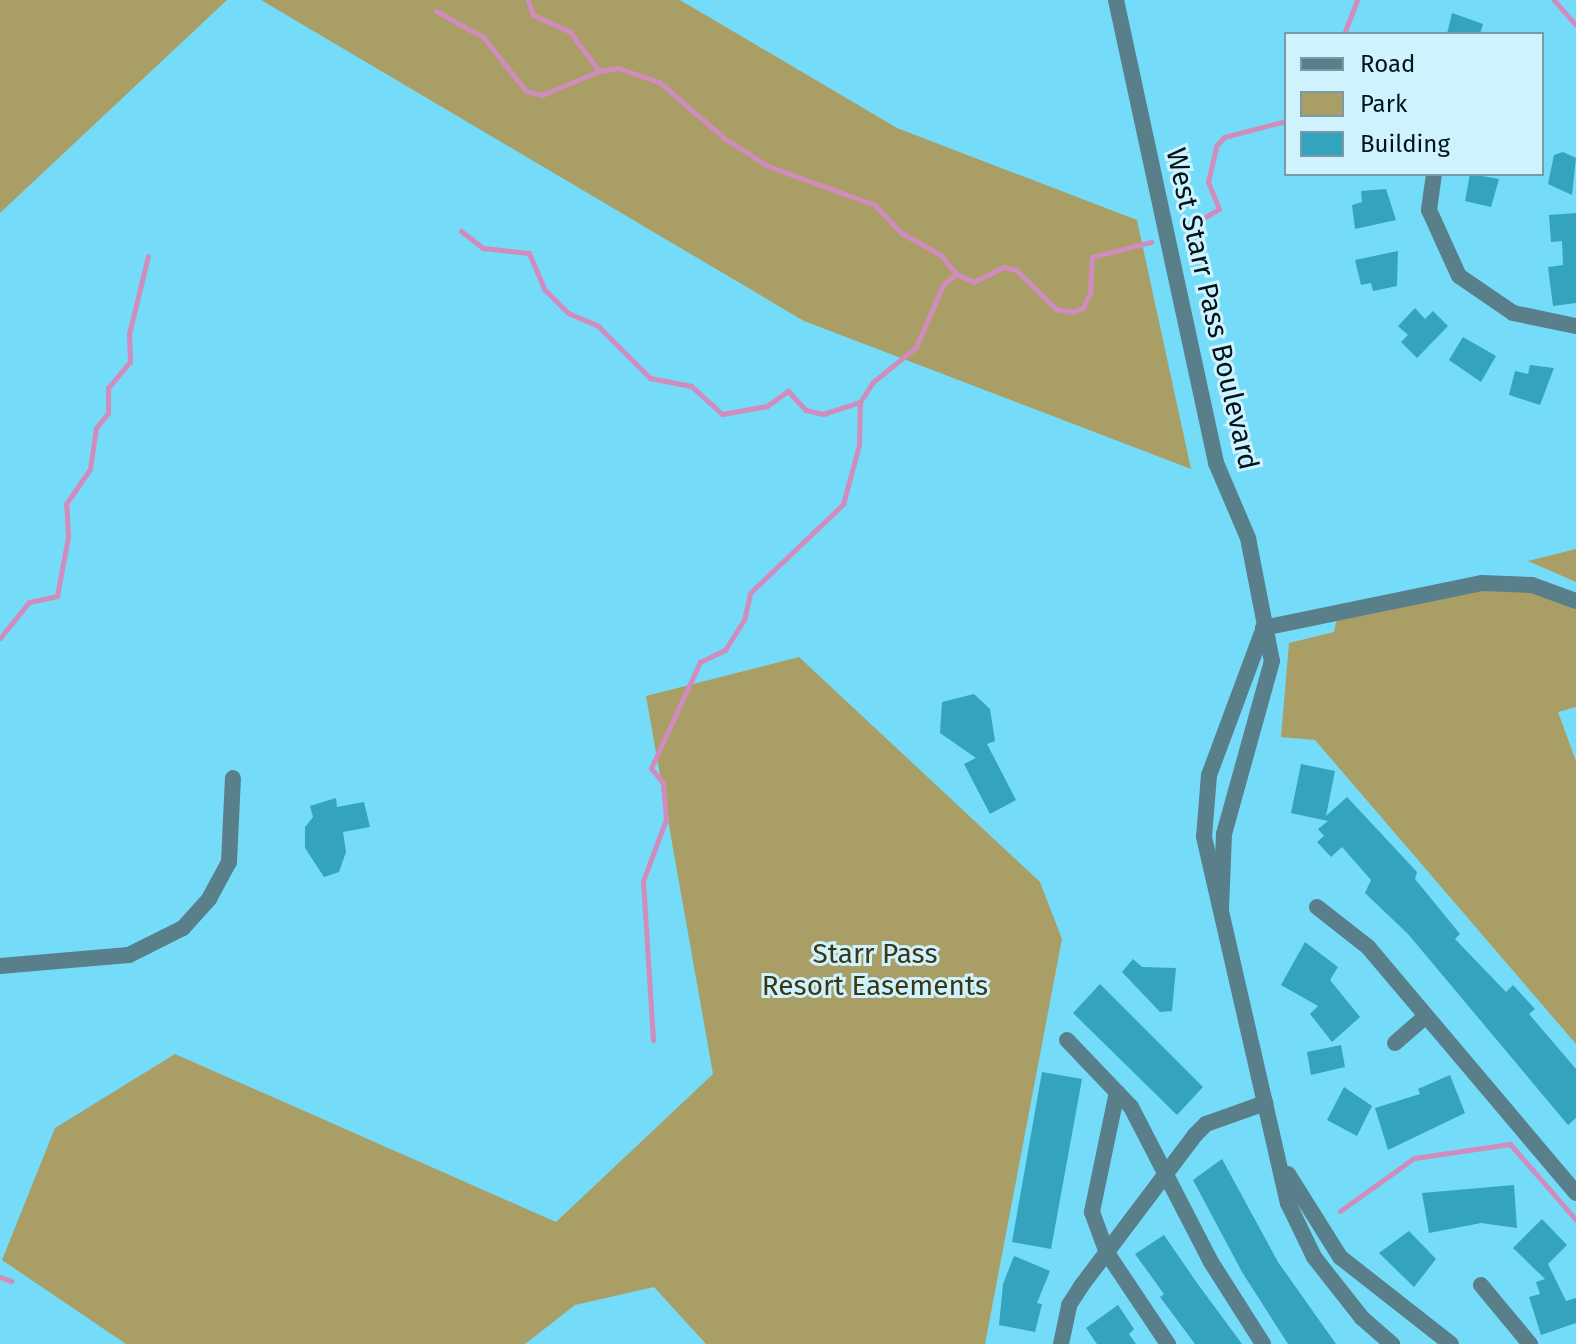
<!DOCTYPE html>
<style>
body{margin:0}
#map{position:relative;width:1576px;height:1344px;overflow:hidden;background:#74dcf8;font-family:"Fira Sans",sans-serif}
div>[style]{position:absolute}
.green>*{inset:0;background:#aa9e67}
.stream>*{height:5px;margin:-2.5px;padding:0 2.5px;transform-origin:2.5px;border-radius:2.5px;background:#d08cbc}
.building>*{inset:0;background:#34a3be}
.minor>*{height:16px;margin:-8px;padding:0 8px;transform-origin:8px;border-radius:8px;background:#587f8a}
.tertiary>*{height:16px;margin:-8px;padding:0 8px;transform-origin:8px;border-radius:8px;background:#587f8a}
span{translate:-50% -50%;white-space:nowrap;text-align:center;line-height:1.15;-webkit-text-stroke:6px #cef3fe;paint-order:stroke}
.street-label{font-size:28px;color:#00141a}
.park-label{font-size:28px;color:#3e3613}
.legend{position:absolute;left:1284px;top:32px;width:260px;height:144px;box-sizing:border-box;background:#cef3fe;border:2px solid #7c9aa3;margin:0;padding:10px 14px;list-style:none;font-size:24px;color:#00141a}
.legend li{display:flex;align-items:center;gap:16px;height:40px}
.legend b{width:40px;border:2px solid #7c9aa3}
</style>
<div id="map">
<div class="green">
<div style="clip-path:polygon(0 0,227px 0,0 213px)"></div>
<div style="clip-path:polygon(261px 0,680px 0,897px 128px,1137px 220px,1191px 469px,804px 321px)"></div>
<div style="clip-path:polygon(1576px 549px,1576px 582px,1528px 561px)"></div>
<div style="clip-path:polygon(1478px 583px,1576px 597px,1576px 707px,1558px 712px,1576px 761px,1576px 1044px,1315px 740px,1281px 737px,1289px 643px,1334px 632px,1338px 613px)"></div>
<div style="clip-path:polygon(799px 657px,1040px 882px,1062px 939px,985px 1344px,706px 1344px,654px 1287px,575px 1305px,525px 1344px,126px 1344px,2px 1260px,55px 1128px,175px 1054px,556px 1222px,713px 1074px,646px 696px)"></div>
</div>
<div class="stream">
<div style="left:528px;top:0;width:16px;rotate:72deg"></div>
<div style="left:533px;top:15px;width:39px;rotate:24deg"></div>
<div style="left:569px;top:31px;width:50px;rotate:53.1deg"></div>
<div style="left:599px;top:71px;width:19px;rotate:-9deg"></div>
<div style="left:618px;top:68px;width:43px;rotate:18.9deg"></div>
<div style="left:659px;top:82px;width:86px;rotate:40.7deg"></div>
<div style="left:724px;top:138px;width:52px;rotate:32.5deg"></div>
<div style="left:768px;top:166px;width:114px;rotate:20deg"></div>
<div style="left:875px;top:205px;width:37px;rotate:47deg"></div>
<div style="left:900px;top:232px;width:48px;rotate:29.7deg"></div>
<div style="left:942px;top:256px;width:23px;rotate:52deg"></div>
<div style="left:1554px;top:0;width:33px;rotate:49deg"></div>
<div style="left:436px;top:11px;width:54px;rotate:29deg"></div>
<div style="left:483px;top:37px;width:69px;rotate:51.5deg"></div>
<div style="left:526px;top:91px;width:16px;rotate:14deg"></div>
<div style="left:542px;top:95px;width:62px;rotate:-22.8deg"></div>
<div style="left:1344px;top:34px;width:36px;rotate:-69deg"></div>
<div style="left:1192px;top:225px;width:31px;rotate:-31deg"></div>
<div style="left:1219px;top:209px;width:29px;rotate:-112deg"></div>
<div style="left:1208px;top:182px;width:37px;rotate:-77deg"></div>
<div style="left:1216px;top:146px;width:12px;rotate:-48deg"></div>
<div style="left:1224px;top:137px;width:64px;rotate:-14.5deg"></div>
<div style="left:461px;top:231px;width:28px;rotate:38deg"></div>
<div style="left:483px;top:248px;width:46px;rotate:6.2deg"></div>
<div style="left:529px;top:253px;width:39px;rotate:67deg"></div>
<div style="left:544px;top:289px;width:34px;rotate:45deg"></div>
<div style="left:568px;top:313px;width:33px;rotate:23deg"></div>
<div style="left:598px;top:326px;width:74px;rotate:45deg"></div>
<div style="left:650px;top:378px;width:42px;rotate:11deg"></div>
<div style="left:691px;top:386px;width:42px;rotate:42.1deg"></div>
<div style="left:722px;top:414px;width:46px;rotate:-10.1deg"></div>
<div style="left:767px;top:406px;width:26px;rotate:-36deg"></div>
<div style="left:788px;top:391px;width:26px;rotate:47deg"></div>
<div style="left:806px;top:410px;width:17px;rotate:13deg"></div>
<div style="left:823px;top:414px;width:39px;rotate:-18deg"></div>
<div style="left:0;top:638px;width:46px;rotate:-51.1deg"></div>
<div style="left:29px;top:602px;width:29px;rotate:-12deg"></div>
<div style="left:57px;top:596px;width:60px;rotate:-79.4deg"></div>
<div style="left:68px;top:537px;width:33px;rotate:-93deg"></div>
<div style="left:66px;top:504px;width:42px;rotate:-55.6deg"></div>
<div style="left:90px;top:469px;width:41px;rotate:-81.7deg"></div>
<div style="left:96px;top:428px;width:19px;rotate:-51deg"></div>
<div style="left:108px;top:413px;width:25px;rotate:-90deg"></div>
<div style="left:108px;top:388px;width:34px;rotate:-50deg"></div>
<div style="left:130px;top:362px;width:28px;rotate:-92deg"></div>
<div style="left:129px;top:334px;width:80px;rotate:-76.3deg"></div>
<div style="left:653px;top:1040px;width:159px;rotate:-93.6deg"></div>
<div style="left:643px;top:881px;width:66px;rotate:-69.6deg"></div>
<div style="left:666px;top:819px;width:36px;rotate:-95deg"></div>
<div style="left:663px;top:783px;width:19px;rotate:-129deg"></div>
<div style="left:651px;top:768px;width:117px;rotate:-65.2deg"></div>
<div style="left:700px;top:662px;width:28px;rotate:-26deg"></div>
<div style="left:725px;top:650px;width:36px;rotate:-58deg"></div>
<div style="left:744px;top:620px;width:28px;rotate:-77deg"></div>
<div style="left:750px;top:593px;width:129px;rotate:-43.7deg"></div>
<div style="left:843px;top:504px;width:61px;rotate:-74.8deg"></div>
<div style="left:859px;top:445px;width:43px;rotate:-88.7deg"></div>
<div style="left:860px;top:402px;width:24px;rotate:-57deg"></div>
<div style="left:873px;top:382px;width:55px;rotate:-39.1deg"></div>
<div style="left:916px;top:347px;width:68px;rotate:-66.5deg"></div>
<div style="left:943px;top:285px;width:17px;rotate:-40deg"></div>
<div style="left:956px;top:274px;width:20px;rotate:24deg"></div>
<div style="left:974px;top:282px;width:33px;rotate:-27deg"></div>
<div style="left:1003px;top:267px;width:13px;rotate:13deg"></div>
<div style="left:1016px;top:270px;width:56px;rotate:44.3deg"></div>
<div style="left:1056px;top:309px;width:17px;rotate:10deg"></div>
<div style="left:1073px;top:312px;width:11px;rotate:-22deg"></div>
<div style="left:1083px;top:308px;width:17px;rotate:-65deg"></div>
<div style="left:1090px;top:293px;width:36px;rotate:-87deg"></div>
<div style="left:1092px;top:257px;width:61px;rotate:-14.3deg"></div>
<div style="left:1340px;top:1211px;width:91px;rotate:-35.6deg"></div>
<div style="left:1414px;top:1158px;width:97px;rotate:-8.3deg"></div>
<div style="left:1510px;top:1144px;width:101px;rotate:49deg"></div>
<div style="left:0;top:1277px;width:12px;rotate:20deg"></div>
</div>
<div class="building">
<div style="clip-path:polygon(1452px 13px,1483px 24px,1480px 34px,1447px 34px)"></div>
<div style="clip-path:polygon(1563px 152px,1576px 158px,1572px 195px,1548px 184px,1554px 155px)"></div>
<div style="clip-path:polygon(1470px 174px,1499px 179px,1491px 207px,1465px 201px)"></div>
<div style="clip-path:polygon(1386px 189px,1396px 220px,1355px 229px,1352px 205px,1362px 202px,1361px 191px)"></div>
<div style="clip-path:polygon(1576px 213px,1576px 303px,1553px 306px,1548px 267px,1563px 265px,1562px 241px,1551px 242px,1549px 215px)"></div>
<div style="clip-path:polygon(1398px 251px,1397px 286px,1373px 291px,1371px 283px,1361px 285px,1355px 260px)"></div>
<div style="clip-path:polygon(1415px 308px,1425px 319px,1433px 311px,1448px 326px,1417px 358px,1401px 342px,1408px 335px,1398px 326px)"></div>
<div style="clip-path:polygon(1463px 337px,1496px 356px,1481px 382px,1449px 360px)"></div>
<div style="clip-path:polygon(1530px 365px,1554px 368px,1540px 405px,1509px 395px,1515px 371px,1528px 374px)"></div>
<div style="clip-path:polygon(974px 694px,990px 709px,995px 741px,987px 744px,1016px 800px,990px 814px,964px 764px,976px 758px,940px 733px,942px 702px)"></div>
<div style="clip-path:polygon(1301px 764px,1335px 771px,1326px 816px,1347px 797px,1417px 872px,1415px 879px,1460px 934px,1455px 939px,1506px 992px,1513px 985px,1535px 1009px,1529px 1014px,1576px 1069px,1576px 1118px,1568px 1125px,1408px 934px,1365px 893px,1371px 880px,1342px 847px,1331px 857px,1317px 842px,1324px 836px,1318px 829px,1328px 821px,1291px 813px)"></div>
<div style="clip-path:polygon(336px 798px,337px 807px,364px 802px,370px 827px,343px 832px,346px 852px,339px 872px,324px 877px,305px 848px,305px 827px,313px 817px,310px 806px)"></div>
<div style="clip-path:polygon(1305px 942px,1338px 967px,1330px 980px,1360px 1017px,1332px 1042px,1310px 1014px,1318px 1006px,1281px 985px)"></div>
<div style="clip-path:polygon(1133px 959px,1142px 967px,1176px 968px,1172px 1011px,1160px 1012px,1122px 972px)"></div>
<div style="clip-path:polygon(1100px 984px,1203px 1087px,1177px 1115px,1073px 1013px)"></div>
<div style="clip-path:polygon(1341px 1045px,1345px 1067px,1311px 1075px,1307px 1052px)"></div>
<div style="clip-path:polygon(1042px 1072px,1082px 1079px,1051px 1249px,1012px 1242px)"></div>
<div style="clip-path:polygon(1450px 1075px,1465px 1113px,1388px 1150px,1375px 1108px,1420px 1094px,1418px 1089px)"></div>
<div style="clip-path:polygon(1344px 1087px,1372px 1106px,1357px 1136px,1327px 1120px)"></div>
<div style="clip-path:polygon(1222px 1159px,1278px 1262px,1336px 1344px,1288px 1344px,1242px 1272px,1193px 1180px)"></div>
<div style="clip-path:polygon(1514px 1185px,1517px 1228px,1481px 1223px,1429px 1233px,1422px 1193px)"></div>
<div style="clip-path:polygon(1542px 1219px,1567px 1245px,1548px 1264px,1566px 1301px,1576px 1298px,1576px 1323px,1541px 1335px,1529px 1297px,1540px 1294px,1536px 1282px,1545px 1279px,1513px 1248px)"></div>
<div style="clip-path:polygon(1409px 1231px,1436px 1259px,1414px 1287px,1379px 1253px)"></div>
<div style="clip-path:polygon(1164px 1235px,1197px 1283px,1242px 1344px,1195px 1344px,1160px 1297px,1164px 1294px,1135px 1254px)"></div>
<div style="clip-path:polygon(1014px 1256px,1050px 1271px,1037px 1303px,1042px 1304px,1035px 1332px,999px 1325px,1003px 1284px)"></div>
<div style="clip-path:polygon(1118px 1305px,1134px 1329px,1129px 1334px,1136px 1344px,1097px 1344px,1086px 1328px)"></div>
</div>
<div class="minor">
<div style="left:1434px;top:174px;width:36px;rotate:98deg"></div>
<div style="left:1429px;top:210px;width:72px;rotate:65.6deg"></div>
<div style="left:1459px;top:276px;width:65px;rotate:34.4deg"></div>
<div style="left:1513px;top:313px;width:64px;rotate:11.7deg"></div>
<div style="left:1263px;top:628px;width:224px;rotate:-11.6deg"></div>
<div style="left:1482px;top:583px;width:50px;rotate:2.3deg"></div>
<div style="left:1532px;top:585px;width:47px;rotate:20deg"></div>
<div style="left:1317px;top:907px;width:65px;rotate:38.1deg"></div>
<div style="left:1368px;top:947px;width:322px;rotate:49.8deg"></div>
<div style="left:0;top:966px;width:129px;rotate:-4.9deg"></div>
<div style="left:129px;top:955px;width:60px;rotate:-26.6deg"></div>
<div style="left:183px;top:928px;width:39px;rotate:-48deg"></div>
<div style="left:209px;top:899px;width:42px;rotate:-61.6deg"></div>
<div style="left:229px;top:862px;width:84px;rotate:-87.3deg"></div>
<div style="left:1067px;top:1040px;width:93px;rotate:46.3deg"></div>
<div style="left:1131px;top:1107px;width:174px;rotate:62.7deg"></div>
<div style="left:1211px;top:1262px;width:97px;rotate:57.6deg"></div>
<div style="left:1395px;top:1043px;width:40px;rotate:-41deg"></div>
<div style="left:1117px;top:1092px;width:123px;rotate:101.8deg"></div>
<div style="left:1092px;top:1212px;width:44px;rotate:69.9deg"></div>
<div style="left:1107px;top:1253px;width:110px;rotate:56.2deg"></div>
<div style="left:1481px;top:1285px;width:77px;rotate:50.3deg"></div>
<div style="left:1061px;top:1344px;width:40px;rotate:-78deg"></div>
<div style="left:1069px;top:1305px;width:24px;rotate:-57deg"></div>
<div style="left:1082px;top:1285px;width:188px;rotate:-53deg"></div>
<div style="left:1195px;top:1135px;width:16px;rotate:-45deg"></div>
<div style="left:1206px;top:1124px;width:63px;rotate:-19.6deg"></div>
</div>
<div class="tertiary">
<div style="left:1116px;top:0;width:474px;rotate:77.8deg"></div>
<div style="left:1216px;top:463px;width:82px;rotate:66.9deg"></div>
<div style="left:1248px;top:538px;width:125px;rotate:79deg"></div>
<div style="left:1272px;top:661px;width:180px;rotate:105.5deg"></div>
<div style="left:1224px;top:834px;width:74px;rotate:92.3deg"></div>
<div style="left:1263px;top:630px;width:155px;rotate:110.4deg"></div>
<div style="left:1209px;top:775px;width:62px;rotate:94.6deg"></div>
<div style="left:1204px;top:837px;width:376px;rotate:77.1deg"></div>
<div style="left:1288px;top:1203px;width:60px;rotate:64.3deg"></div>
<div style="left:1314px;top:1257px;width:78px;rotate:51.8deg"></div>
<div style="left:1362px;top:1318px;width:40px;rotate:41deg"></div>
<div style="left:1288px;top:1174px;width:98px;rotate:57.9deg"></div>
<div style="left:1340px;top:1257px;width:141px;rotate:38.1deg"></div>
</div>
<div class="street-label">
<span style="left:1212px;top:309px;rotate:77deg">West Starr Pass Boulevard</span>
</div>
<div class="park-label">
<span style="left:875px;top:970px">Starr Pass<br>Resort Easements</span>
</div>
<ul class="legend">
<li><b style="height:10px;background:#587f8a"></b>Road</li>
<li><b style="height:22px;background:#aa9e67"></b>Park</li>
<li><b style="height:22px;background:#34a3be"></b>Building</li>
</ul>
</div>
